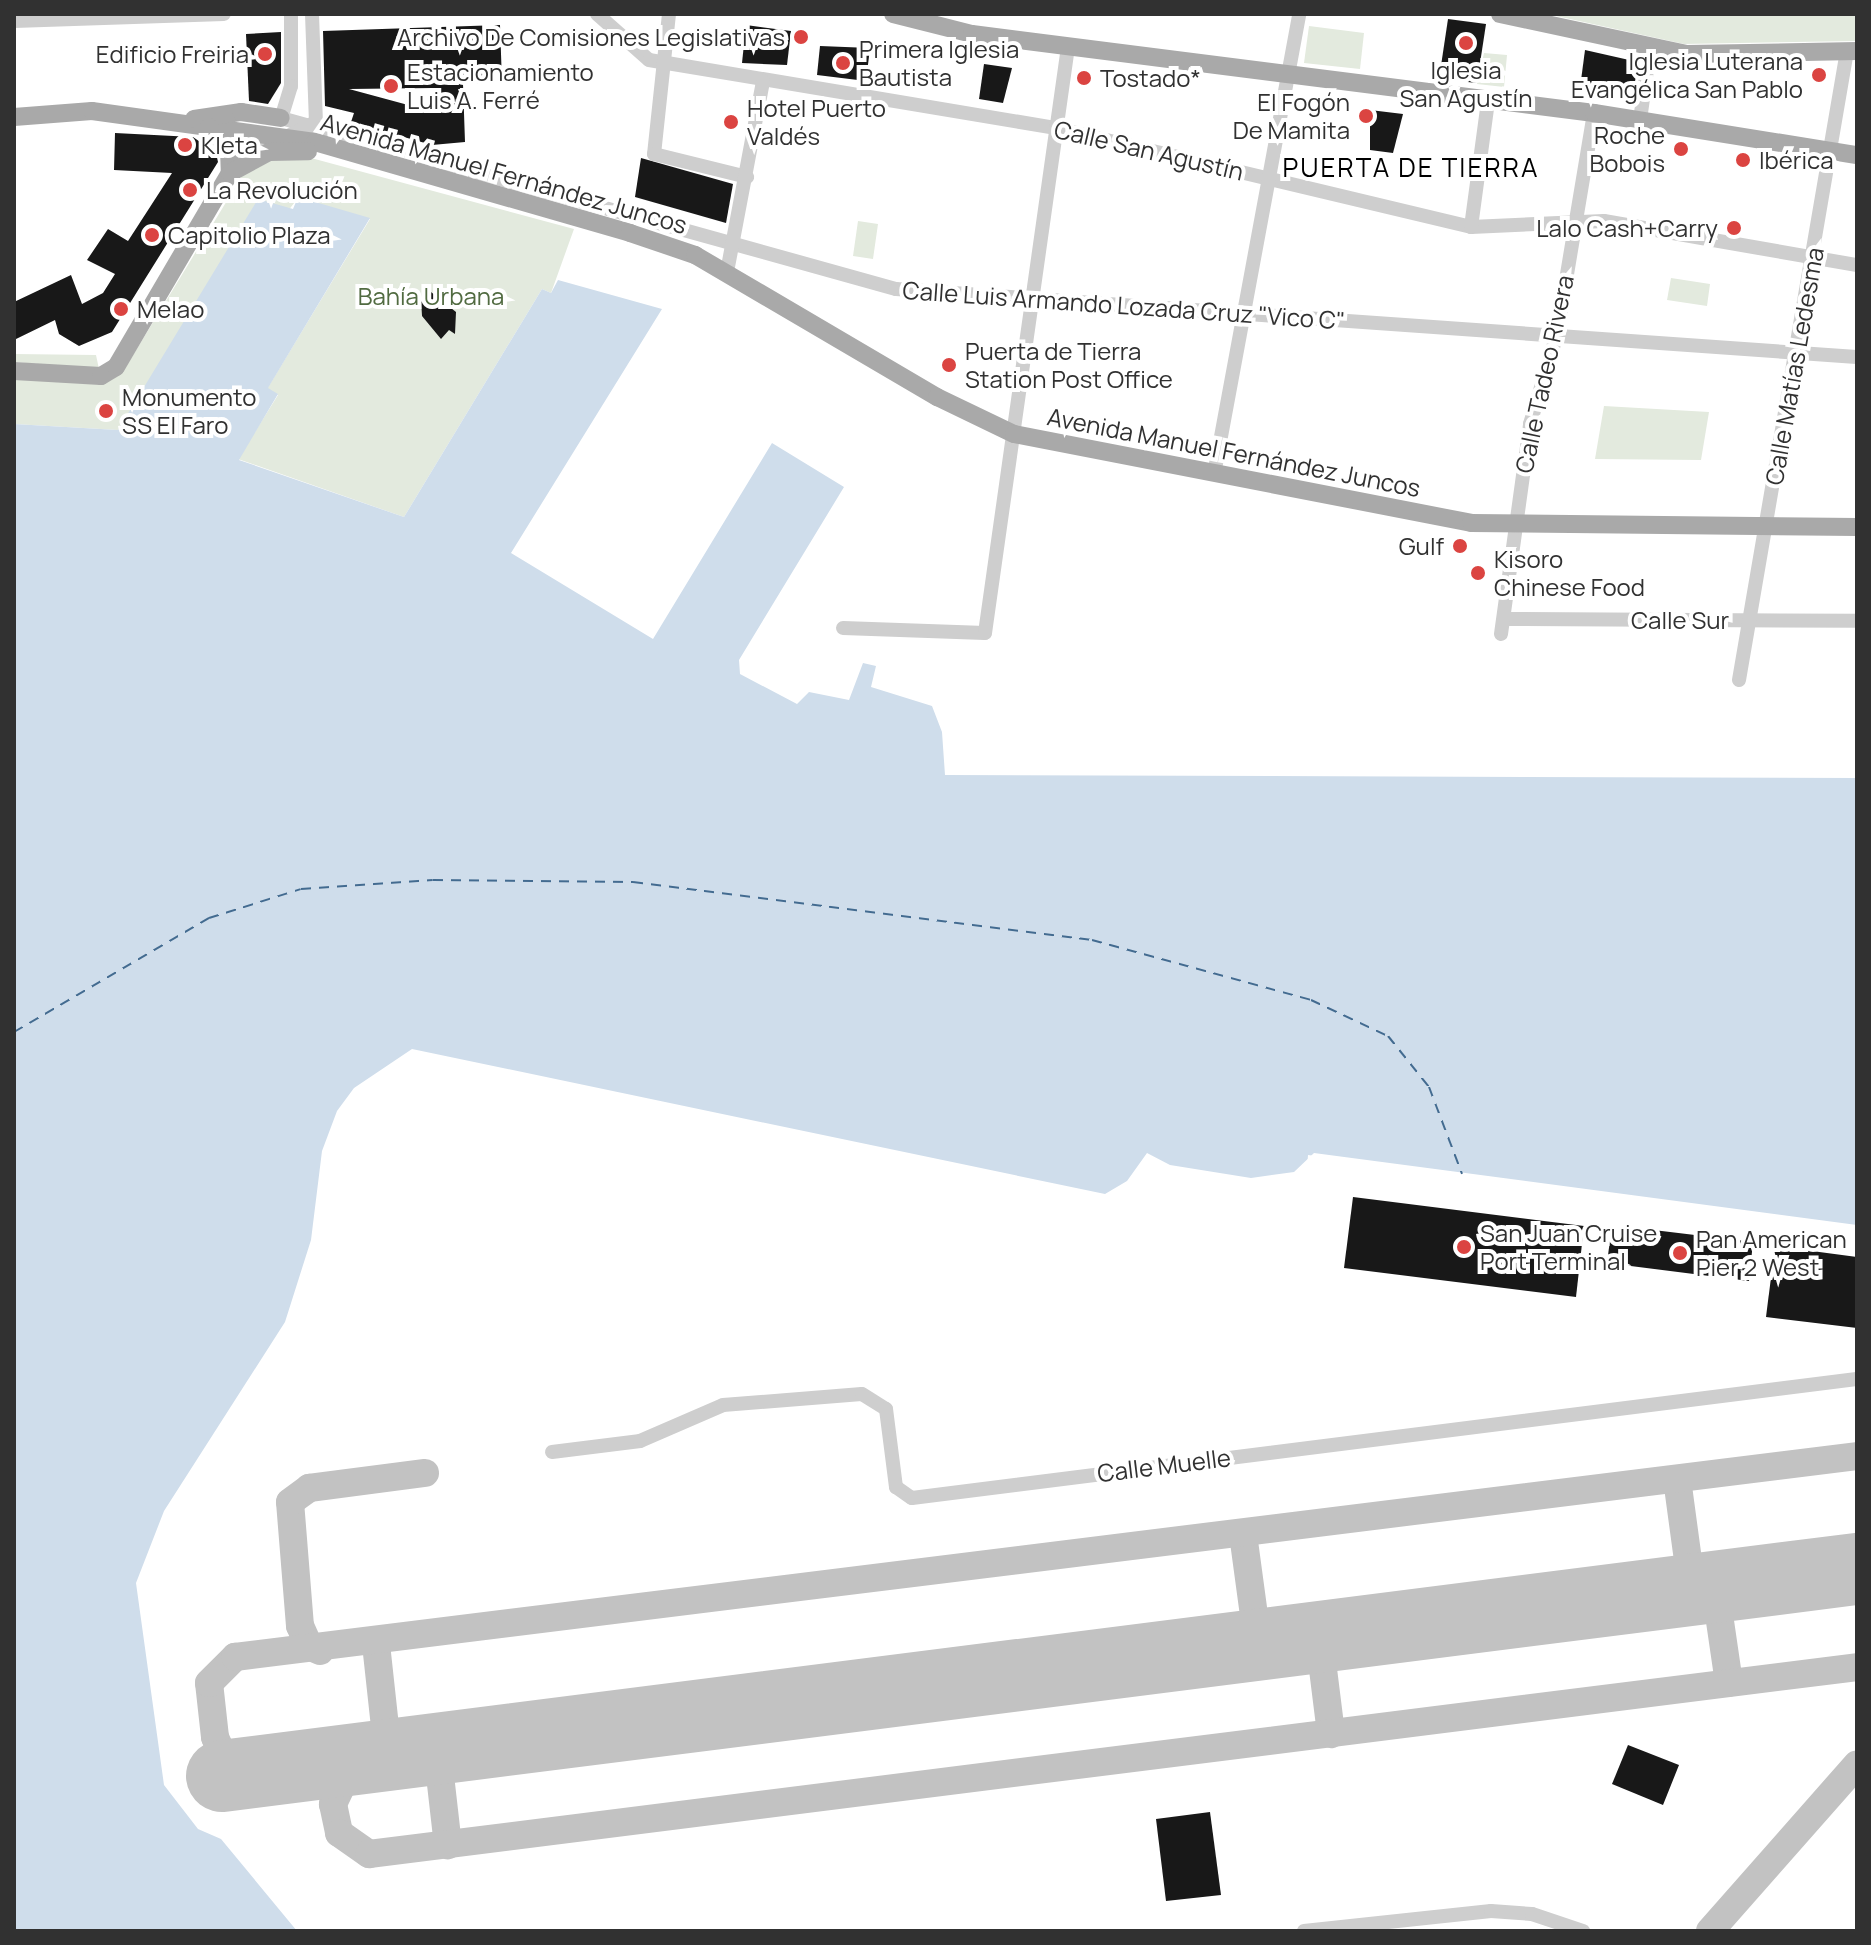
<!DOCTYPE html>
<meta charset="utf-8">
<style>
body{margin:0}
#map{position:relative;width:1871px;height:1945px;overflow:hidden;background:#fff;font-family:Manrope,sans-serif}
div>[style]{position:absolute}
.green>*{inset:0;background:#e3eade}
.water>*{inset:0;background:#cfddeb}
.pier>*{inset:0;background:#fff}
.ferry>*{height:2px;margin-top:-1px;transform-origin:0;background:repeating-linear-gradient(90deg,#436b90 0 10px,transparent 0 18px)}
.taxiway>*{height:28px;margin:-14px;padding:0 14px;transform-origin:14px;border-radius:14px;background:#c2c2c2}
.runway>*{height:72px;margin:-36px;padding:0 36px;transform-origin:36px;border-radius:36px;background:#c2c2c2}
.building>*{inset:0;background:#181818}
.minor>*{height:14px;margin:-7px;padding:0 7px;transform-origin:7px;border-radius:7px;background:#cecece}
.major>*{height:18px;margin:-9px;padding:0 9px;transform-origin:9px;border-radius:9px;background:#a9a9a9}
.dots>*{width:22px;height:22px;translate:-50% -50%;box-sizing:border-box;border:4px solid #fff;border-radius:50%}
span{translate:-50% -50%;white-space:nowrap;text-align:center;line-height:1.15;-webkit-text-stroke:8px #fff;paint-order:stroke}
.poi-label{font-size:24px;color:#313131}
.right{translate:-100% -50%;text-align:right}
.left{translate:0 -50%;text-align:left}
.street-label{font-size:24px;color:#313131}
.park-label{font-size:24px;color:#516b41}
.neighbourhood-label{font-size:26px;color:#000;letter-spacing:2px}
.frame{position:absolute;inset:0;border:16px solid #313131;pointer-events:none}
</style>
<div id="map">
<div class="green">
<div style="clip-path:polygon(1547px 14px,1857px 14px,1857px 41px,1684px 44px)"></div>
<div style="clip-path:polygon(1309px 26px,1364px 33px,1360px 69px,1304px 63px)"></div>
<div style="clip-path:polygon(1484px 53px,1507px 55px,1504px 87px,1477px 84px)"></div>
<div style="clip-path:polygon(300px 155px,574px 229px,551px 293px,542px 289px,404px 517px,238px 459px,278px 395px,267px 389px,370px 219px,298px 198px,118px 430px,14px 424px,14px 378px,124px 370px,242px 176px,258px 163px)"></div>
<div style="clip-path:polygon(858px 221px,878px 224px,873px 259px,853px 256px)"></div>
<div style="clip-path:polygon(1671px 278px,1710px 284px,1707px 306px,1667px 300px)"></div>
<div style="clip-path:polygon(14px 354px,96px 355px,99px 369px,14px 362px)"></div>
<div style="clip-path:polygon(1604px 406px,1709px 412px,1701px 460px,1595px 459px)"></div>
</div>
<div class="water">
<div style="clip-path:polygon(298px 197px,370px 218px,268px 388px,278px 394px,239px 460px,404px 517px,542px 289px,551px 293px,558px 280px,662px 309px,511px 553px,653px 639px,772px 443px,844px 487px,739px 660px,740px 674px,797px 704px,809px 692px,849px 700px,863px 663px,876px 666px,871px 687px,932px 706px,942px 732px,945px 775px,1857px 778px,1857px 1225px,1314px 1153px,1294px 1172px,1251px 1178px,1170px 1165px,1147px 1153px,1127px 1181px,1105px 1194px,412px 1049px,354px 1088px,337px 1111px,322px 1151px,311px 1240px,285px 1322px,164px 1511px,136px 1583px,164px 1785px,198px 1829px,221px 1839px,297px 1931px,14px 1931px,14px 424px,118px 430px,258px 199px,293px 209px)"></div>
</div>
<div class="pier">
<div style="clip-path:polygon(1308px 1155px,1857px 1226px,1857px 1229px,1315px 1157px,1307px 1169px)"></div>
</div>
<div class="ferry">
<div style="left:14px;top:1032px;width:226px;rotate:-30.3deg"></div>
<div style="left:209px;top:918px;width:96px;rotate:-17.5deg"></div>
<div style="left:301px;top:889px;width:132px;rotate:-3.9deg"></div>
<div style="left:433px;top:880px;width:200px;rotate:0.6deg"></div>
<div style="left:633px;top:882px;width:463px;rotate:7.2deg"></div>
<div style="left:1092px;top:940px;width:227px;rotate:15.3deg"></div>
<div style="left:1311px;top:1000px;width:85px;rotate:25.1deg"></div>
<div style="left:1388px;top:1036px;width:65px;rotate:51.2deg"></div>
<div style="left:1429px;top:1087px;width:93px;rotate:69.2deg"></div>
</div>
<div class="taxiway">
<div style="left:1677px;top:1479px;width:112px;rotate:82.3deg"></div>
<div style="left:1243px;top:1534px;width:112px;rotate:82.3deg"></div>
<div style="left:1715px;top:1587px;width:97px;rotate:81.7deg"></div>
<div style="left:1319px;top:1637px;width:98px;rotate:82.9deg"></div>
<div style="left:376px;top:1644px;width:112px;rotate:83.8deg"></div>
<div style="left:320px;top:1651px;width:12px;rotate:-156deg"></div>
<div style="left:309px;top:1646px;width:22px;rotate:-114deg"></div>
<div style="left:300px;top:1626px;width:124px;rotate:-94.6deg"></div>
<div style="left:290px;top:1502px;width:24px;rotate:-36deg"></div>
<div style="left:309px;top:1488px;width:117px;rotate:-7.4deg"></div>
<div style="left:437px;top:1749px;width:97px;rotate:83.5deg"></div>
<div style="left:354px;top:1760px;width:49px;rotate:115.5deg"></div>
<div style="left:333px;top:1804px;width:30px;rotate:78deg"></div>
<div style="left:339px;top:1833px;width:37px;rotate:35deg"></div>
<div style="left:369px;top:1854px;width:1500px;rotate:-7.16deg"></div>
<div style="left:253px;top:1772px;width:29px;rotate:-160deg"></div>
<div style="left:226px;top:1762px;width:27px;rotate:-114deg"></div>
<div style="left:215px;top:1737px;width:54px;rotate:-96.3deg"></div>
<div style="left:209px;top:1683px;width:37px;rotate:-45deg"></div>
<div style="left:235px;top:1657px;width:1634px;rotate:-7.06deg"></div>
<div style="left:1710px;top:1931px;width:222px;rotate:-48.6deg"></div>
</div>
<div class="runway">
<div style="left:222px;top:1776px;width:1648px;rotate:-7.22deg"></div>
</div>
<div class="building">
<div style="clip-path:polygon(1448px 19px,1486px 24px,1477px 83px,1439px 79px)"></div>
<div style="clip-path:polygon(evenodd,500px 25px,502px 82px,463px 84px,465px 142px,432px 145px,351px 122px,354px 113px,325px 106px,323px 31px,500px 25px,433px 88px,434px 112px,349px 89px,433px 88px)"></div>
<div style="clip-path:polygon(746px 25px,791px 31px,787px 65px,742px 63px)"></div>
<div style="clip-path:polygon(281px 32px,281px 83px,268px 104px,249px 101px,246px 34px)"></div>
<div style="clip-path:polygon(820px 46px,870px 48px,866px 81px,817px 75px)"></div>
<div style="clip-path:polygon(1585px 50px,1638px 62px,1634px 88px,1580px 88px)"></div>
<div style="clip-path:polygon(984px 64px,1012px 68px,1003px 103px,979px 99px)"></div>
<div style="clip-path:polygon(1370px 110px,1403px 114px,1393px 153px,1370px 150px)"></div>
<div style="clip-path:polygon(115px 133px,193px 137px,216px 153px,218px 162px,112px 332px,79px 346px,59px 334px,55px 320px,14px 340px,14px 302px,71px 275px,82px 304px,103px 293px,115px 274px,87px 260px,108px 229px,128px 241px,172px 173px,114px 170px)"></div>
<div style="clip-path:polygon(641px 158px,733px 184px,726px 223px,635px 197px)"></div>
<div style="clip-path:polygon(431px 292px,456px 312px,455px 334px,449px 330px,441px 339px,422px 316px,421px 299px,431px 298px)"></div>
<div style="clip-path:polygon(1353px 1197px,1584px 1226px,1576px 1297px,1344px 1268px)"></div>
<div style="clip-path:polygon(1612px 1225px,1753px 1242px,1749px 1281px,1607px 1263px)"></div>
<div style="clip-path:polygon(1775px 1246px,1857px 1257px,1857px 1328px,1766px 1317px)"></div>
<div style="clip-path:polygon(1628px 1745px,1679px 1765px,1663px 1805px,1612px 1784px)"></div>
<div style="clip-path:polygon(1210px 1812px,1221px 1895px,1166px 1901px,1156px 1819px)"></div>
</div>
<div class="minor">
<div style="left:291px;top:14px;width:72px;rotate:90deg"></div>
<div style="left:291px;top:86px;width:34px;rotate:107deg"></div>
<div style="left:281px;top:118px;width:638px;rotate:15.54deg"></div>
<div style="left:896px;top:289px;width:963px;rotate:4.05deg"></div>
<div style="left:312px;top:14px;width:110px;rotate:87.9deg"></div>
<div style="left:597px;top:14px;width:69px;rotate:41.5deg"></div>
<div style="left:649px;top:60px;width:413px;rotate:9.5deg"></div>
<div style="left:1056px;top:128px;width:427px;rotate:13.4deg"></div>
<div style="left:1471px;top:227px;width:133px;rotate:-2.6deg"></div>
<div style="left:1604px;top:221px;width:257px;rotate:9.9deg"></div>
<div style="left:669px;top:14px;width:141px;rotate:96.1deg"></div>
<div style="left:654px;top:154px;width:96px;rotate:13.9deg"></div>
<div style="left:14px;top:21px;width:210px;rotate:-1.9deg"></div>
<div style="left:1640px;top:120px;width:73px;rotate:-82.1deg"></div>
<div style="left:235px;top:163px;width:86px;rotate:-26.9deg"></div>
<div style="left:1471px;top:227px;width:127px;rotate:-82.3deg"></div>
<div style="left:727px;top:272px;width:194px;rotate:-79.3deg"></div>
<div style="left:1215px;top:469px;width:463px;rotate:-79.5deg"></div>
<div style="left:1504px;top:619px;width:353px;rotate:0.3deg"></div>
<div style="left:843px;top:628px;width:142px;rotate:2deg"></div>
<div style="left:985px;top:633px;width:592px;rotate:-81.94deg"></div>
<div style="left:1501px;top:634px;width:212px;rotate:-82.1deg"></div>
<div style="left:1530px;top:424px;width:94px;rotate:-73.3deg"></div>
<div style="left:1557px;top:334px;width:224px;rotate:-80.5deg"></div>
<div style="left:1739px;top:680px;width:638px;rotate:-80.26deg"></div>
<div style="left:552px;top:1452px;width:89px;rotate:-7.1deg"></div>
<div style="left:640px;top:1441px;width:90px;rotate:-23.4deg"></div>
<div style="left:723px;top:1405px;width:139px;rotate:-4.5deg"></div>
<div style="left:862px;top:1394px;width:28px;rotate:32deg"></div>
<div style="left:886px;top:1409px;width:79px;rotate:82.7deg"></div>
<div style="left:896px;top:1487px;width:19px;rotate:35deg"></div>
<div style="left:912px;top:1498px;width:952px;rotate:-7.18deg"></div>
<div style="left:1304px;top:1931px;width:188px;rotate:-6.1deg"></div>
<div style="left:1491px;top:1911px;width:41px;rotate:4.2deg"></div>
<div style="left:1532px;top:1914px;width:54px;rotate:18.4deg"></div>
</div>
<div class="major">
<div style="left:893px;top:14px;width:81px;rotate:14.2deg"></div>
<div style="left:972px;top:34px;width:627px;rotate:7.24deg"></div>
<div style="left:1594px;top:113px;width:266px;rotate:9.1deg"></div>
<div style="left:1500px;top:14px;width:191px;rotate:12.1deg"></div>
<div style="left:1687px;top:54px;width:170px;rotate:-1deg"></div>
<div style="left:14px;top:117px;width:78px;rotate:-4.4deg"></div>
<div style="left:92px;top:111px;width:225px;rotate:7.9deg"></div>
<div style="left:315px;top:142px;width:328px;rotate:16.1deg"></div>
<div style="left:630px;top:233px;width:69px;rotate:18.7deg"></div>
<div style="left:695px;top:255px;width:281px;rotate:30.4deg"></div>
<div style="left:937px;top:397px;width:85px;rotate:25.7deg"></div>
<div style="left:1014px;top:434px;width:466px;rotate:11deg"></div>
<div style="left:1471px;top:523px;width:386px;rotate:0.6deg"></div>
<div style="left:194px;top:119px;width:48px;rotate:-8.5deg"></div>
<div style="left:241px;top:112px;width:40px;rotate:8.5deg"></div>
<div style="left:209px;top:127px;width:30px;rotate:48deg"></div>
<div style="left:229px;top:149px;width:24px;rotate:88deg"></div>
<div style="left:14px;top:371px;width:87px;rotate:3.3deg"></div>
<div style="left:101px;top:376px;width:17px;rotate:-31deg"></div>
<div style="left:116px;top:367px;width:225px;rotate:-59.6deg"></div>
<div style="left:230px;top:173px;width:44px;rotate:-28.3deg"></div>
<div style="left:269px;top:152px;width:39px;rotate:-1deg"></div>
</div>
<div class="dots">
<div style="left:801px;top:37px;background:#db4441"></div>
<div style="left:1466px;top:43px;background:#db4441"></div>
<div style="left:265px;top:54px;background:#db4441"></div>
<div style="left:843px;top:63px;background:#db4441"></div>
<div style="left:1819px;top:75px;background:#db4441"></div>
<div style="left:1084px;top:78px;background:#db4441"></div>
<div style="left:391px;top:86px;background:#db4441"></div>
<div style="left:1366px;top:116px;background:#db4441"></div>
<div style="left:731px;top:122px;background:#db4441"></div>
<div style="left:185px;top:145px;background:#db4441"></div>
<div style="left:1681px;top:149px;background:#db4441"></div>
<div style="left:1743px;top:160px;background:#db4441"></div>
<div style="left:190px;top:190px;background:#db4441"></div>
<div style="left:1734px;top:228px;background:#db4441"></div>
<div style="left:152px;top:235px;background:#db4441"></div>
<div style="left:121px;top:309px;background:#db4441"></div>
<div style="left:949px;top:365px;background:#db4441"></div>
<div style="left:106px;top:411px;background:#db4441"></div>
<div style="left:1460px;top:546px;background:#db4441"></div>
<div style="left:1478px;top:573px;background:#db4441"></div>
<div style="left:1464px;top:1247px;background:#db4441"></div>
<div style="left:1680px;top:1253px;background:#db4441"></div>
</div>
<div class="poi-label">
<span class="right" style="left:785px;top:37px">Archivo De Comisiones Legislativas</span>
<span class="left" style="left:859px;top:63px">Primera Iglesia<br>Bautista</span>
<span class="right" style="left:249px;top:54px">Edificio Freiria</span>
<span class="right" style="left:1803px;top:75px">Iglesia Luterana<br>Evangélica San Pablo</span>
<span style="left:1466px;top:84px">Iglesia<br>San Agustín</span>
<span class="left" style="left:407px;top:86px">Estacionamiento<br>Luis A. Ferré</span>
<span class="left" style="left:1100px;top:78px">Tostado*</span>
<span class="right" style="left:1350px;top:116px">El Fogón<br>De Mamita</span>
<span class="left" style="left:747px;top:122px">Hotel Puerto<br>Valdés</span>
<span class="right" style="left:1665px;top:149px">Roche<br>Bobois</span>
<span class="left" style="left:201px;top:145px">Kleta</span>
<span class="left" style="left:1759px;top:160px">Ibérica</span>
<span class="left" style="left:206px;top:190px">La Revolución</span>
<span class="right" style="left:1718px;top:228px">Lalo Cash+Carry</span>
<span class="left" style="left:168px;top:235px">Capitolio Plaza</span>
<span class="left" style="left:137px;top:309px">Melao</span>
<span class="left" style="left:965px;top:365px">Puerta de Tierra<br>Station Post Office</span>
<span class="left" style="left:122px;top:411px">Monumento<br>SS El Faro</span>
<span class="right" style="left:1444px;top:546px">Gulf</span>
<span class="left" style="left:1494px;top:573px">Kisoro<br>Chinese Food</span>
<span class="left" style="left:1480px;top:1247px">San Juan Cruise<br>Port Terminal</span>
<span class="left" style="left:1696px;top:1253px">Pan American<br>Pier 2 West</span>
</div>
<div class="street-label">
<span style="left:1149px;top:150px;rotate:13deg">Calle San Agustín</span>
<span style="left:504px;top:173px;rotate:16deg">Avenida Manuel Fernández Juncos</span>
<span style="left:1124px;top:305px;rotate:4deg">Calle Luis Armando Lozada Cruz "Vico C"</span>
<span style="left:1794px;top:366px;rotate:-80deg">Calle Matías Ledesma</span>
<span style="left:1544px;top:374px;rotate:-78deg">Calle Tadeo Rivera</span>
<span style="left:1234px;top:452px;rotate:11deg">Avenida Manuel Fernández Juncos</span>
<span style="left:1680px;top:620px">Calle Sur</span>
<span style="left:1164px;top:1465px;rotate:-7deg">Calle Muelle</span>
</div>
<div class="park-label">
<span style="left:431px;top:296px">Bahía Urbana</span>
</div>
<div class="neighbourhood-label">
<span style="left:1411px;top:168px">PUERTA DE TIERRA</span>
</div>
<div class="frame"></div>
</div>
